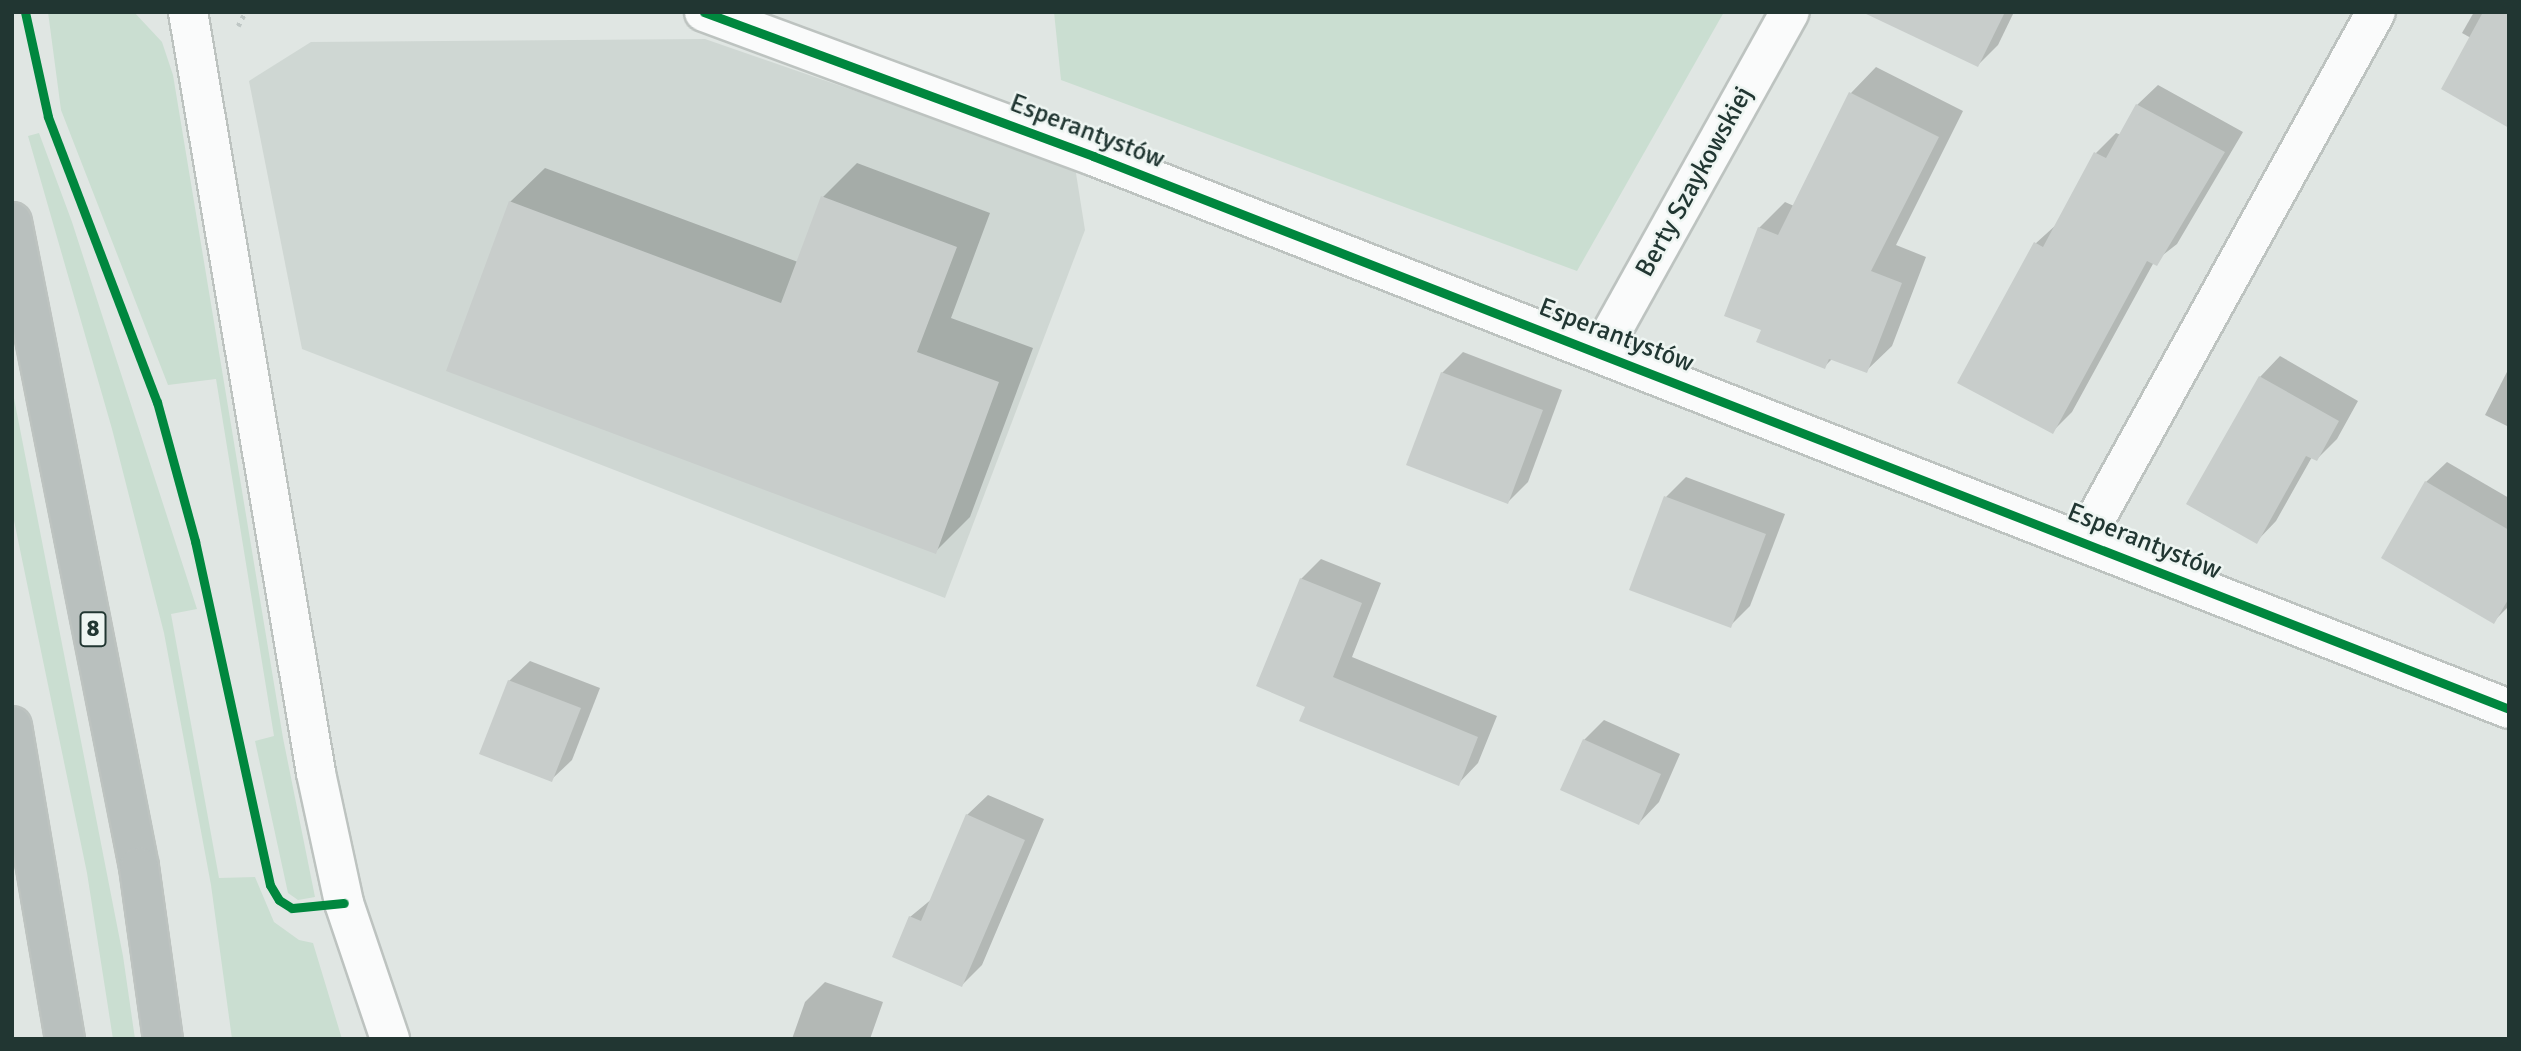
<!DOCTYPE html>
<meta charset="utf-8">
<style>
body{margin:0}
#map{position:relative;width:2521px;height:1051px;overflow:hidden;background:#e0e6e3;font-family:Signika,sans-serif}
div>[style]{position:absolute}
.built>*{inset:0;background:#cfd7d3}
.green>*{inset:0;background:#caded1}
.shadow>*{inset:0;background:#0003}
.building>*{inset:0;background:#c8cdcb}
.path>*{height:4.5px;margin-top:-2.25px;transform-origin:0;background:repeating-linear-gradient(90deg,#bfc7c5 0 3.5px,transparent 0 8.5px)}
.roads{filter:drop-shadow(2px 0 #bdc3c0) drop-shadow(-2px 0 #bdc3c0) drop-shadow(0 2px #bdc3c0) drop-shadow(0 -2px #bdc3c0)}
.minor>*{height:38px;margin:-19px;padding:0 19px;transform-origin:19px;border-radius:19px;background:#fafbfb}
.highway>*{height:38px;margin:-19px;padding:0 19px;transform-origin:19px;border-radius:19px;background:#b9c0be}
.cycleway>*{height:9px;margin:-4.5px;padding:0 4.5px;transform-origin:4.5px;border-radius:4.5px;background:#00873e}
span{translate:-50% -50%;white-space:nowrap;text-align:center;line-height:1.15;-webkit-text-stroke:5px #eef5f2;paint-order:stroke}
.shield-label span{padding:2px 5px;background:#eef5f2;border:2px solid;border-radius:5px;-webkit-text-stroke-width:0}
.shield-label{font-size:24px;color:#213632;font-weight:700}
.street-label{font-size:26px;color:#213632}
.frame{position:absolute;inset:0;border:14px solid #213632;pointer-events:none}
</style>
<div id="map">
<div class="built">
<div style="clip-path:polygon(705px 39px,1075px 167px,1085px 230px,945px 598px,302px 349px,249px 81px,311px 42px)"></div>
</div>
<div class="green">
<div style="clip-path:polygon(48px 12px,134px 12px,162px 42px,173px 75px,283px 738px,315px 897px,298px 900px,288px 893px,255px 741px,274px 736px,216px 379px,168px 385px,61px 110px)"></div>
<div style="clip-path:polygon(1054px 12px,1724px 12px,1577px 271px,1061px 80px)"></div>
<div style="clip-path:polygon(39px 133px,72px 222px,197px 609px,171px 614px,219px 878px,255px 877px,274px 922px,299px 940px,313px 943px,342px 1039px,232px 1039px,211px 885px,164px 633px,112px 429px,28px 136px)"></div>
<div style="clip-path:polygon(12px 388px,123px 956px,135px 1039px,113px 1039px,87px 873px,12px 511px)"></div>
</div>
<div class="shadow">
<div style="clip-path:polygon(1909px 12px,2014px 12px,1998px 45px,1978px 65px)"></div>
<div style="clip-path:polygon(2474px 12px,2509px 12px,2471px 38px,2462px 33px)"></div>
<div style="clip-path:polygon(1876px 67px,1963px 111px,1896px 245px,1926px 257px,1892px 346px,1866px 371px,1833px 358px,1824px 367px,1763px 329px,1759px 228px,1785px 202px,1794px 206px,1851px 93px)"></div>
<div style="clip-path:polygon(2158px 85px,2243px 132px,2177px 244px,2154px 262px,2072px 412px,2052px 432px,2035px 244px,2057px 224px,2096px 153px,2116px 133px,2121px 135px,2137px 105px)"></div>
<div style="clip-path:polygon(857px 163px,990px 213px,951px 318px,1033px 348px,970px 517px,935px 552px,510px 202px,545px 168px,798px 262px,823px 197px)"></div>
<div style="clip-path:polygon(1463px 352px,1562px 390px,1528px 482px,1508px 502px,1442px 373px)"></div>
<div style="clip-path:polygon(2280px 356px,2358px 401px,2337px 439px,2317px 459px,2312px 457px,2276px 521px,2256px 542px,2260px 377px)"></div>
<div style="clip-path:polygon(2509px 368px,2509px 427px,2485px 415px)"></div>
<div style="clip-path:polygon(2447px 462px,2509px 498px,2509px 606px,2493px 622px,2426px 482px)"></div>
<div style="clip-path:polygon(1686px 477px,1785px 514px,1750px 606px,1730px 626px,1666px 497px)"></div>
<div style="clip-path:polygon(1321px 559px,1381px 583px,1352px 657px,1497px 716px,1478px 763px,1458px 784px,1307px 706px,1301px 579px)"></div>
<div style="clip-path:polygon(530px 661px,600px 688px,572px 760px,551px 780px,509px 681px)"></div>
<div style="clip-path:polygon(1604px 720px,1680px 754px,1659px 802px,1639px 823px,1584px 740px)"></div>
<div style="clip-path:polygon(988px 795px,1044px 819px,982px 965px,962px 985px,910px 917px,933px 898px,967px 815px)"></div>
<div style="clip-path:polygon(825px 982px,883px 1002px,870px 1039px,792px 1039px,805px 1002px)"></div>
</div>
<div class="building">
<div style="clip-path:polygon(1862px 12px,2005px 12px,1978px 67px)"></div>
<div style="clip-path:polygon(2483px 12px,2509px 12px,2509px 128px,2441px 89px)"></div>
<div style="clip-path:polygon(1849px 92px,1939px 137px,1871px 271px,1902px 283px,1867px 373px,1829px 359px,1825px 369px,1756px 342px,1761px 330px,1724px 316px,1758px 227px,1778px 235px)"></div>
<div style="clip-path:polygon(2136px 104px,2225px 152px,2157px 266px,2147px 261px,2053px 434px,1957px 383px,2034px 242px,2043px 247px,2094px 152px,2106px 158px)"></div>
<div style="clip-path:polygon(821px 196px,957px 247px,917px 352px,999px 382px,936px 554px,446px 371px,509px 201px,781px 303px)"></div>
<div style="clip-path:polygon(1441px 372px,1543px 410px,1508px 504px,1406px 465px)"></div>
<div style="clip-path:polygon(2259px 376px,2339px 421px,2317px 461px,2306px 456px,2257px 544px,2186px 504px)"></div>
<div style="clip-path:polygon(2425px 481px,2509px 530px,2509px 598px,2494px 624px,2381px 558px)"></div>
<div style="clip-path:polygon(1664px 496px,1766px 534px,1731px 628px,1629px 590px)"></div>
<div style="clip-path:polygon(1300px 578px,1362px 603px,1333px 677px,1478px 737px,1459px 786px,1299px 721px,1305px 707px,1256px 686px)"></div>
<div style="clip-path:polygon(508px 680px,581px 708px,552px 782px,479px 754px)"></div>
<div style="clip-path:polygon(1583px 739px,1661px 774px,1639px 825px,1560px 790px)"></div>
<div style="clip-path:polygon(966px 814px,1025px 840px,962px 987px,892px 957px,909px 916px,921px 921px)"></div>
</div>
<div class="path">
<div style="left:238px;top:26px;width:16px;rotate:-63deg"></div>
</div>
<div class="roads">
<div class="minor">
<div style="left:188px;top:12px;width:772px;rotate:80.45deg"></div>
<div style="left:316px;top:773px;width:133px;rotate:77.8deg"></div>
<div style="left:344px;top:903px;width:144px;rotate:71.3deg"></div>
<div style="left:704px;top:12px;width:415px;rotate:20.3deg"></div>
<div style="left:1093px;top:156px;width:1520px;rotate:21.33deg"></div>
<div style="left:1600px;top:353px;width:390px;rotate:-60.9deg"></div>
<div style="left:2084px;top:540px;width:603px;rotate:-61.06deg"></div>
</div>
<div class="highway">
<div style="left:12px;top:222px;width:657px;rotate:78.86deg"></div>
<div style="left:139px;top:867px;width:174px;rotate:82.1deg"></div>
<div style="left:12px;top:726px;width:317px;rotate:80.4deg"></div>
</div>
</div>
<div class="cycleway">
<div style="left:25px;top:12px;width:107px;rotate:77.6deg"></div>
<div style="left:48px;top:117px;width:305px;rotate:69.1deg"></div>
<div style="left:157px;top:402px;width:144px;rotate:74.7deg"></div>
<div style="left:195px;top:541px;width:352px;rotate:77.7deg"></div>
<div style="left:270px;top:885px;width:17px;rotate:59deg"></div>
<div style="left:279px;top:900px;width:15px;rotate:32deg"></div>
<div style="left:292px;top:908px;width:52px;rotate:-5.5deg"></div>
<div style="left:704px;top:12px;width:415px;rotate:20.3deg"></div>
<div style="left:1093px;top:156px;width:1520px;rotate:21.33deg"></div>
</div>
<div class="shield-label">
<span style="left:93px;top:629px">8</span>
</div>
<div class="street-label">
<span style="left:1087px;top:132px;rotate:21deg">Esperantystów</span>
<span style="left:1695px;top:182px;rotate:-61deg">Berty Szaykowskiej</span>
<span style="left:1616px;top:336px;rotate:21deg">Esperantystów</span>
<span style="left:2144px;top:542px;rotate:22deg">Esperantystów</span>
</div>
<div class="frame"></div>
</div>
